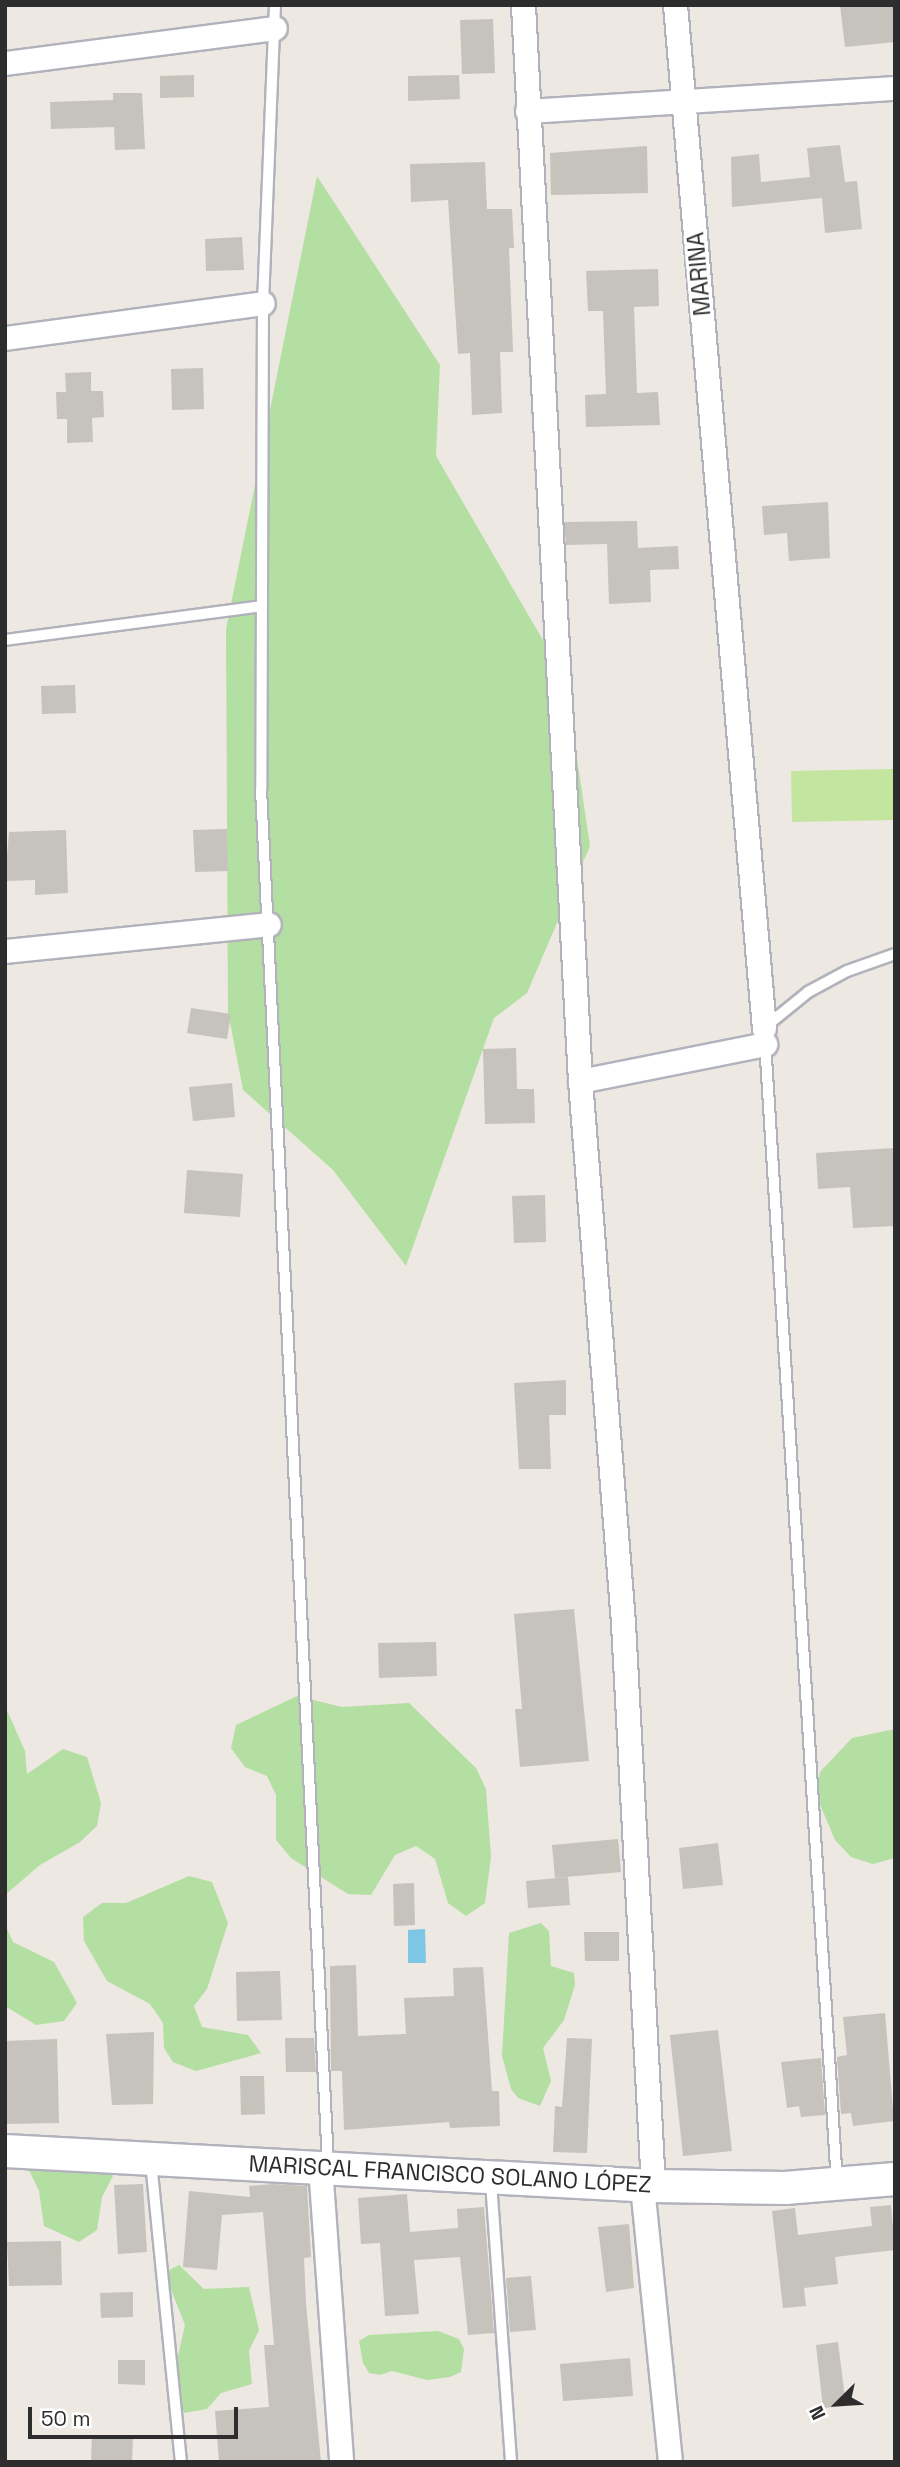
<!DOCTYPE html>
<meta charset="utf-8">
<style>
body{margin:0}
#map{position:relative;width:900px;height:2467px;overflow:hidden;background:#ede8e1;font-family:"Space Grotesk",sans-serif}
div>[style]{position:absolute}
.green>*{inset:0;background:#b4dfa2}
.pitch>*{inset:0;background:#c4e59f}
.water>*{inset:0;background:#7dc6e6}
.building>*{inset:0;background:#c6c2bc}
.roads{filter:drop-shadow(2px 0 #b1b2bc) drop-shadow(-2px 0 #b1b2bc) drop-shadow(0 2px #b1b2bc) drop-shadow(0 -2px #b1b2bc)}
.lane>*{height:10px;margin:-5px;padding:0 5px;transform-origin:5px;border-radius:5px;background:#fff}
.street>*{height:23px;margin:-11.5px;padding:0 11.5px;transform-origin:11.5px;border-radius:11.5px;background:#fff}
.secondary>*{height:32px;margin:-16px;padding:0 16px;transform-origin:16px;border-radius:16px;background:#fff}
span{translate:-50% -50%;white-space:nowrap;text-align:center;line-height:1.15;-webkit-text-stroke:6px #fff;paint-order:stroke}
.street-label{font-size:23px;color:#2d2d2d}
.frame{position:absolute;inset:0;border:7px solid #2d2d2d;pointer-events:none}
.north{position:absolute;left:802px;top:2369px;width:70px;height:70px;-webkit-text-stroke:5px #fff;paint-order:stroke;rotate:246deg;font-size:19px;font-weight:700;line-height:28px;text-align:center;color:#2d2d2d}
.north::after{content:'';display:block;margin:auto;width:24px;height:32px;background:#2d2d2d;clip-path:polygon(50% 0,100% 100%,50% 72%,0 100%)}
.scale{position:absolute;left:28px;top:2407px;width:210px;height:32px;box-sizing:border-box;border:4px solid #2d2d2d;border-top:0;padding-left:9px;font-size:21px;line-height:24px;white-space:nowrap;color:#2d2d2d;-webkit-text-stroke:5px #fff;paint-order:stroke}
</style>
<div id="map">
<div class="green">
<div style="clip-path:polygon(317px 176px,440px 365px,436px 456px,565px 678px,590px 846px,527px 993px,494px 1018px,406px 1266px,333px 1170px,243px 1090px,228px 1012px,226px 629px)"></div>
<div style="clip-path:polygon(297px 1696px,342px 1707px,409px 1703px,476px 1768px,486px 1789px,491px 1857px,485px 1903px,466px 1916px,448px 1903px,435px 1859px,416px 1846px,395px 1855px,371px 1895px,348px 1894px,291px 1858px,276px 1840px,276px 1795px,267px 1776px,245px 1767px,231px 1748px,236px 1725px)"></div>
<div style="clip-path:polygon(5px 1706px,25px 1751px,27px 1774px,63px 1749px,87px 1757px,101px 1803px,97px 1826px,80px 1842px,40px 1865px,5px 1895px)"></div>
<div style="clip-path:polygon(895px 1729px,895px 1858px,873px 1864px,851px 1857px,835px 1840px,816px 1795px,820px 1772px,852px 1738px)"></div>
<div style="clip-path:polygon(189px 1876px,212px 1882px,228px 1923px,207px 1989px,194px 2006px,202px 2027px,248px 2035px,261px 2053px,196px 2071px,173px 2062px,164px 2048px,163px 2023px,150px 2004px,107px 1981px,84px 1941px,83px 1917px,102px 1903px,126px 1903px)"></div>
<div style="clip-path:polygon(541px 1923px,549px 1931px,551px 1966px,574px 1973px,575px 1985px,564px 2020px,543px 2048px,551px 2081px,540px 2106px,518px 2098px,511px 2089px,502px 2056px,509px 1933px)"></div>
<div style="clip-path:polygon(5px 1924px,13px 1942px,54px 1962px,77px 2003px,64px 2021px,36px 2025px,5px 2006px)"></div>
<div style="clip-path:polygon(31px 2158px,109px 2166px,113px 2176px,102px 2197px,97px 2230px,79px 2242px,44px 2226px,39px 2191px,29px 2170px)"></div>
<div style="clip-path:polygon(179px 2265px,204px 2289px,249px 2287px,259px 2330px,249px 2351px,252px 2384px,221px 2393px,207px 2409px,184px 2413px,172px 2383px,185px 2325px,168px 2282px,169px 2270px)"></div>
<div style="clip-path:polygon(438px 2331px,459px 2339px,464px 2349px,461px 2372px,450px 2377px,427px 2380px,392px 2371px,380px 2375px,369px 2373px,363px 2363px,359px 2341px,369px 2335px)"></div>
</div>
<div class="pitch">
<div style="clip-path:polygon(895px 769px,895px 820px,792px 822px,791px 771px)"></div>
</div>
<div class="water">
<div style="clip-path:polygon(425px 1929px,426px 1963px,408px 1963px,408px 1930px)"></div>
</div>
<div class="building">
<div style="clip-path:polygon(840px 5px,895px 5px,895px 42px,845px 47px)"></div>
<div style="clip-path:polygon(493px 19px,495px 73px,462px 74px,460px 20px)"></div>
<div style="clip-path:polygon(194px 75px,194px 97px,160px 98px,160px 76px)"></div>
<div style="clip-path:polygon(459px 75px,460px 99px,408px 101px,408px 76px)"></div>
<div style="clip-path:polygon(113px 93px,142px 93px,145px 149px,115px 150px,114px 127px,51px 129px,50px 102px,113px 100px)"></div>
<div style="clip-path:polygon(840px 145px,845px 182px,857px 181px,862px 229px,825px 233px,822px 198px,732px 207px,731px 157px,759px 154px,761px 182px,810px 177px,807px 148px)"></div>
<div style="clip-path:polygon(647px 146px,648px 193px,551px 195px,550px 153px)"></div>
<div style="clip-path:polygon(485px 162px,487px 209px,512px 209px,514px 248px,509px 248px,513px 352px,500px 352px,502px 413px,472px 415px,470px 353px,458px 354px,448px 200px,411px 202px,410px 164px)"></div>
<div style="clip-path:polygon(242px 237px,244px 270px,206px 271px,205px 239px)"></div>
<div style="clip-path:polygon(658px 269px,659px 306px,634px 307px,637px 393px,658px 392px,660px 425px,586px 427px,585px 395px,606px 394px,603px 311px,588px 311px,586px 271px)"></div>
<div style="clip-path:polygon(203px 368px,204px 409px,172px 410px,171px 369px)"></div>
<div style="clip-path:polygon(91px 372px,91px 391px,103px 391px,104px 417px,92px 418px,93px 442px,67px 443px,67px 419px,57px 419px,56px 392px,66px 392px,65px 373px)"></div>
<div style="clip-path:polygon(828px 502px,830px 558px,789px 561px,787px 533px,764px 535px,762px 506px)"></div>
<div style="clip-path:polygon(637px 521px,638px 548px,678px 546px,679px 569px,650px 570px,651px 602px,609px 604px,607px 544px,566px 545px,564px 522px)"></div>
<div style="clip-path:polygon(75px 685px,76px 713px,42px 714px,41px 686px)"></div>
<div style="clip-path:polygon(227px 829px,228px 871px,195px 872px,193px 830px)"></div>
<div style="clip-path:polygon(66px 830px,68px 893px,35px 895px,35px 880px,5px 881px,9px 832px)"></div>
<div style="clip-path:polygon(191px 1008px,231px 1014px,227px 1039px,187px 1033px)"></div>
<div style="clip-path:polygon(516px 1048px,517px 1089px,534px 1089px,535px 1123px,485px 1124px,483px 1049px)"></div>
<div style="clip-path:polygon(232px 1083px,235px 1117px,193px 1121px,189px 1087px)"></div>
<div style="clip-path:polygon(895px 1148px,895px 1226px,853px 1228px,850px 1187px,818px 1189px,816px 1153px)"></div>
<div style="clip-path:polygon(187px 1170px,243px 1174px,240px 1217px,184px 1213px)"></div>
<div style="clip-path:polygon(545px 1195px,546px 1242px,514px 1243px,512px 1196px)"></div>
<div style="clip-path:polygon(566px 1380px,566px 1415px,549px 1415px,551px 1469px,519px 1469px,514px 1383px)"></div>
<div style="clip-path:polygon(574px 1609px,589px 1761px,520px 1767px,515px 1709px,522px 1709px,514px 1614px)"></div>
<div style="clip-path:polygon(436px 1642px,437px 1676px,379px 1678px,378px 1643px)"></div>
<div style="clip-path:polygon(618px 1839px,621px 1872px,555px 1878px,552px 1845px)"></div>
<div style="clip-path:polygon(718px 1843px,723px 1885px,683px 1889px,679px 1848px)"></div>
<div style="clip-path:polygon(568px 1877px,570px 1905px,528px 1908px,526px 1881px)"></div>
<div style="clip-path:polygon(414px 1883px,415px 1925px,394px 1926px,393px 1884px)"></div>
<div style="clip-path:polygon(584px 1932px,619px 1932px,619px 1961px,585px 1961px)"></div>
<div style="clip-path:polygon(356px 1965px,358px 2036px,406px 2034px,404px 1998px,454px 1996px,453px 1968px,483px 1967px,492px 2091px,499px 2091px,500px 2126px,450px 2128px,449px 2122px,344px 2130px,342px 2071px,331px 2071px,330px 1966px)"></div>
<div style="clip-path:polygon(280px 1971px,282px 2020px,237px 2021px,236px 1972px)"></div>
<div style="clip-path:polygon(885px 2013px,894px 2121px,853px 2126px,851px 2113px,841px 2114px,837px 2057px,847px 2055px,843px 2017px)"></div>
<div style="clip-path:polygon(718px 2030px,732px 2151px,683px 2156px,670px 2035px)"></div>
<div style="clip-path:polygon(154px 2032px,153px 2104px,112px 2105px,106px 2034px)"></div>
<div style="clip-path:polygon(285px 2038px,314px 2038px,316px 2072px,286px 2072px)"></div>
<div style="clip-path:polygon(567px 2038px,592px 2039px,587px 2153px,553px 2152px,555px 2106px,562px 2107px)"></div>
<div style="clip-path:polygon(57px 2039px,59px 2123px,5px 2124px,5px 2041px)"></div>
<div style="clip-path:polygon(821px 2058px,825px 2115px,801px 2117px,799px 2106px,787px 2108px,781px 2062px)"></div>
<div style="clip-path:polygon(240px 2076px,264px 2076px,265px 2114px,241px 2115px)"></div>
<div style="clip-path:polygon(143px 2184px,147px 2252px,118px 2254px,114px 2185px)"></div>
<div style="clip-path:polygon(274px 2184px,307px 2186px,311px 2257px,304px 2258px,306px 2304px,321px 2462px,219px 2462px,215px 2411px,269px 2407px,264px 2345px,274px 2345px,263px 2212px,222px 2215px,217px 2270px,183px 2267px,189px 2191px,250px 2197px,249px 2186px)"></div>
<div style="clip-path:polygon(407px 2194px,410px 2232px,458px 2228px,457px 2209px,484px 2207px,494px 2333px,468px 2335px,460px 2257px,414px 2260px,419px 2314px,385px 2316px,380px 2243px,361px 2244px,358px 2198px)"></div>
<div style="clip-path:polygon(891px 2205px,895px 2250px,835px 2257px,838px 2284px,804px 2288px,806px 2306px,783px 2308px,772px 2211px,795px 2208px,798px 2235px,872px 2226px,870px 2207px)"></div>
<div style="clip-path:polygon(629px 2224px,634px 2288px,606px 2292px,598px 2227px)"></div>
<div style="clip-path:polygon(61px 2241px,62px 2285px,9px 2286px,7px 2242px)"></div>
<div style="clip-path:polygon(531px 2276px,536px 2330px,510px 2332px,506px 2278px)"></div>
<div style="clip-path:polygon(133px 2292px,133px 2317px,101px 2318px,100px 2293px)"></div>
<div style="clip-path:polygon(838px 2342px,846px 2406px,823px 2408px,816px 2345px)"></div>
<div style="clip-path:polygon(630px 2358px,633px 2396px,563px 2401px,560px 2364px)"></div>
<div style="clip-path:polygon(118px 2360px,145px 2360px,145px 2385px,118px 2384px)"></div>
<div style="clip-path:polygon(92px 2435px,133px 2436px,132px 2462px,91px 2462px)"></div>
</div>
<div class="roads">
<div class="lane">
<div style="left:275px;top:5px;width:298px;rotate:92.3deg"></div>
<div style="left:263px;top:303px;width:486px;rotate:90.2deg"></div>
<div style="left:261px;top:789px;width:1377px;rotate:87.21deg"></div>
<div style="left:5px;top:640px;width:259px;rotate:-7.5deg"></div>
<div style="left:765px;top:1027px;width:55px;rotate:-39.1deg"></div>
<div style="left:808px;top:992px;width:44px;rotate:-28.3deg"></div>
<div style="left:847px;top:971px;width:51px;rotate:-19.5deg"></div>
<div style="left:765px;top:1042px;width:1143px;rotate:86.39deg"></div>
<div style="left:151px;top:2162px;width:301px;rotate:84.3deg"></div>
<div style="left:491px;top:2182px;width:281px;rotate:85.9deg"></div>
</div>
<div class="street">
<div style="left:523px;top:5px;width:1078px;rotate:86.97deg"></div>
<div style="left:580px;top:1081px;width:544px;rotate:85.46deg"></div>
<div style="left:623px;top:1623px;width:564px;rotate:86.95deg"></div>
<div style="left:675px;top:5px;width:1027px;rotate:85.03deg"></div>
<div style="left:5px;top:63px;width:272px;rotate:-7.4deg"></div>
<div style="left:527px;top:111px;width:369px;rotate:-3.6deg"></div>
<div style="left:5px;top:338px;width:260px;rotate:-7.7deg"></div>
<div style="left:5px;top:951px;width:265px;rotate:-5.8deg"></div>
<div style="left:580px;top:1081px;width:189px;rotate:-11.3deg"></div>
<div style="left:320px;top:2166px;width:297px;rotate:85.9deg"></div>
<div style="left:642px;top:2186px;width:277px;rotate:84.2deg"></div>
</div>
<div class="secondary">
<div style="left:5px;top:2151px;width:649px;rotate:3.09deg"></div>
<div style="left:653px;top:2186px;width:132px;rotate:0.9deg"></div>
<div style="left:785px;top:2188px;width:110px;rotate:-4.7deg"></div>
</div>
</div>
<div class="street-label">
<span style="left:699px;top:274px;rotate:-95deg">MARINA</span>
<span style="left:450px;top:2174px;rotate:3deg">MARISCAL FRANCISCO SOLANO LÓPEZ</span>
</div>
<div class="frame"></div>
<div class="north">N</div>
<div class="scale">50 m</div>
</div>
